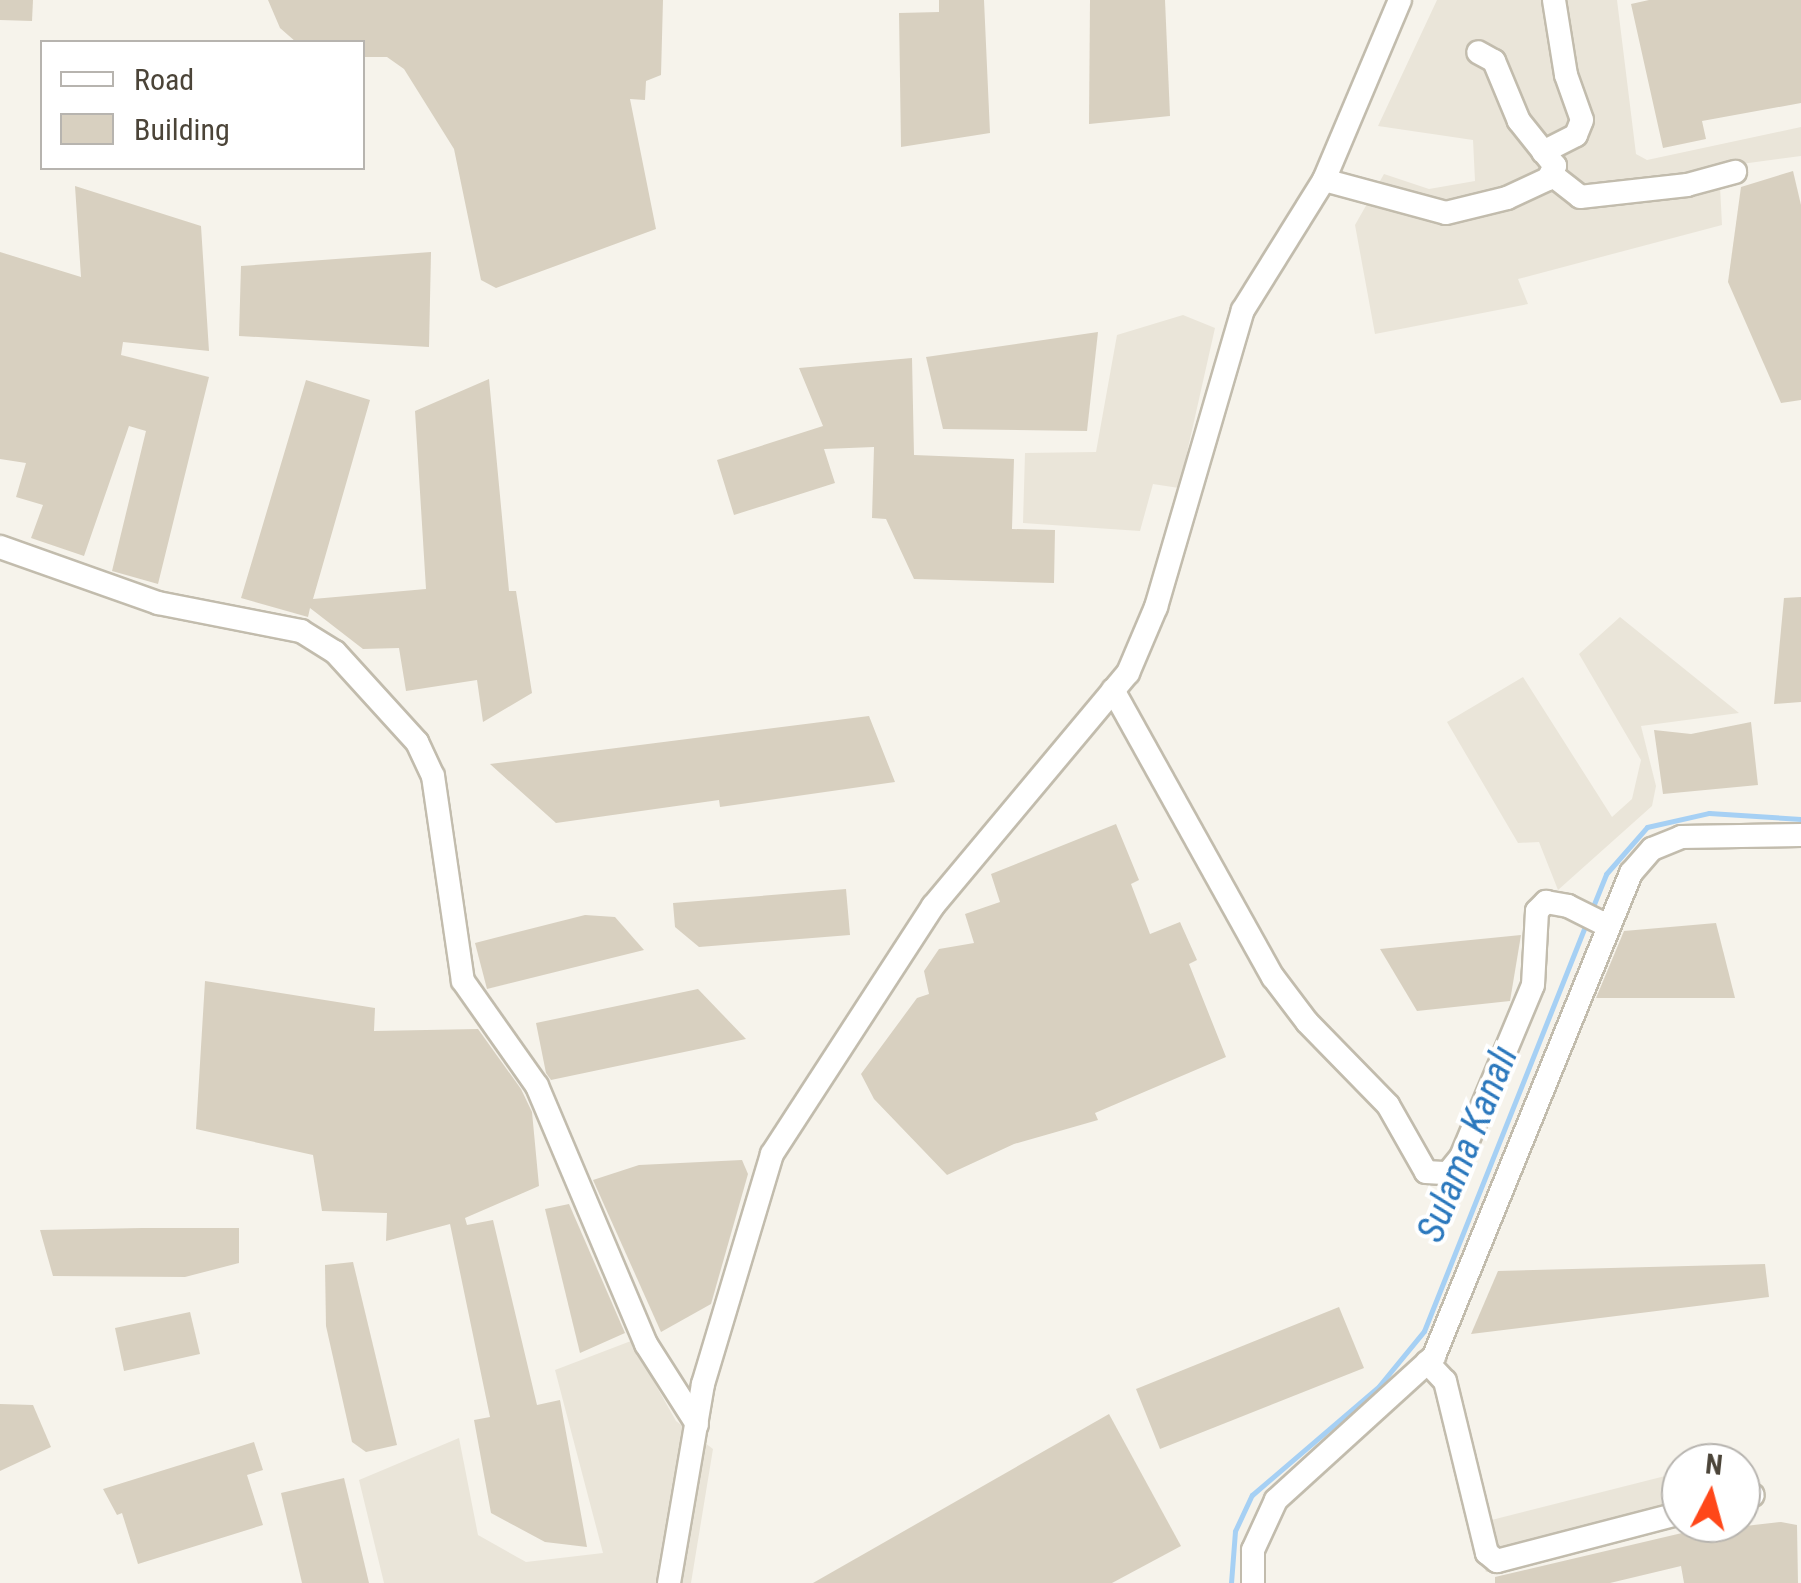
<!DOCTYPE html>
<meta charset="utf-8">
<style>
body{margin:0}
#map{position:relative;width:1801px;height:1583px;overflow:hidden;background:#f6f3eb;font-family:"Roboto Condensed",sans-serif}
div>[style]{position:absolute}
.residential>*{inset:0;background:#eae5d9}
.stream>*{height:5px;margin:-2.5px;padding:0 2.5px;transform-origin:2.5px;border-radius:2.5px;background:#a6d0f4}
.building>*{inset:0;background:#d8d0c0}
.roads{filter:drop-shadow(2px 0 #c2bcad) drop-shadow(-2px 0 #c2bcad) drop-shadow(0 2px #c2bcad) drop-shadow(0 -2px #c2bcad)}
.minor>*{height:22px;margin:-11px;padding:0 11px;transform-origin:11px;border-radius:11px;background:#fff}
span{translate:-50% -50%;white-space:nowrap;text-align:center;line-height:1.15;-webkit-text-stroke:8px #fff;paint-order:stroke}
.water-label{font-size:38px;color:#2b78bd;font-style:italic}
.legend{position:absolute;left:40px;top:40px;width:325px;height:130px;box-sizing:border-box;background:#fff;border:2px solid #b7b4af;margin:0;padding:12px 18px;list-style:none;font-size:30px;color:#4b4438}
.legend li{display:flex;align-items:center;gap:20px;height:50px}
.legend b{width:50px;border:2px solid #b7b4af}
.north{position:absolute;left:1661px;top:1443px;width:100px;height:100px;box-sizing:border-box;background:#fff;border:2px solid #b7b4af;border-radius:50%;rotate:6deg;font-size:28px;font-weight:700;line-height:40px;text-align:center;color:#4b4438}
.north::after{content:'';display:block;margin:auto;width:35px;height:45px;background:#ff4719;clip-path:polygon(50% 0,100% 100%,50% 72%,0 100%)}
</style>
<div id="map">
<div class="residential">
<div style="clip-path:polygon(1437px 0,1617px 0,1636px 154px,1647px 160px,1801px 127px,1801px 156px,1719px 167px,1722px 225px,1518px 279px,1528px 304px,1375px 334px,1355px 225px,1384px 174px,1429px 189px,1475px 181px,1473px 140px,1378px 126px)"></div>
<div style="clip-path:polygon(1183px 315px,1215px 328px,1179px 488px,1153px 484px,1140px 531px,1023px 523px,1025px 453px,1096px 452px,1117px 335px)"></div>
<div style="clip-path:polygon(1620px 617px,1739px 713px,1641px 726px,1656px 786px,1652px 806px,1558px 890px,1539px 842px,1518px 843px,1447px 722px,1523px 677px,1612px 817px,1632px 799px,1641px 760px,1579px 654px)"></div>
<div style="clip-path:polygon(631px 1341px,676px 1421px,713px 1449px,691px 1583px,384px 1583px,359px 1480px,459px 1438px,478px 1535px,526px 1562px,603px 1553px,555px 1370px)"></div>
<div style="clip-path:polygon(1681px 1472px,1681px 1523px,1695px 1523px,1486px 1572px,1468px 1526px)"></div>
</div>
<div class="stream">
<div style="left:1592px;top:909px;width:38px;rotate:-68deg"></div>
<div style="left:1606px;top:874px;width:62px;rotate:-48.9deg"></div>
<div style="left:1647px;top:827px;width:64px;rotate:-12.7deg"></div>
<div style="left:1709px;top:813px;width:92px;rotate:3.7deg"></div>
<div style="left:1231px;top:1583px;width:52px;rotate:-85.6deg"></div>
<div style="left:1235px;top:1531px;width:40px;rotate:-65deg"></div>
<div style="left:1252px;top:1495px;width:167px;rotate:-40.6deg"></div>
<div style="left:1379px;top:1386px;width:71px;rotate:-50.7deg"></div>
<div style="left:1424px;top:1331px;width:438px;rotate:-68.3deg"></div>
</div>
<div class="building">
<div style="clip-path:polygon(0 0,33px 0,32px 21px,0 20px)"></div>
<div style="clip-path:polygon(268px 0,663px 0,661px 75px,646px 81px,645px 100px,630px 99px,656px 229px,496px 288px,481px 280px,454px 149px,404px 69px,387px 57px,362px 57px,362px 42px,296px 42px,280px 28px)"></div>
<div style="clip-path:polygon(939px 0,984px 0,990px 133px,901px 147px,899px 13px,939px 12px)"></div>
<div style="clip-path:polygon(1090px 0,1165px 0,1170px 116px,1089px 124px)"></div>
<div style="clip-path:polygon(1649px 0,1801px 0,1801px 103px,1702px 121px,1706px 139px,1663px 148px,1631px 4px)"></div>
<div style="clip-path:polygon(1793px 171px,1801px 205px,1801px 400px,1781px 403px,1728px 282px,1741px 187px)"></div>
<div style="clip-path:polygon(75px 186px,201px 226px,209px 351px,123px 342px,121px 355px,209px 377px,158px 584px,112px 571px,146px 431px,129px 426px,84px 556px,31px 538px,43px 505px,16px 497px,26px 463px,0 459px,0 252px,81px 277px)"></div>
<div style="clip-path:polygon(431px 252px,429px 347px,239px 336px,241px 266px)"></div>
<div style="clip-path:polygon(1098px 332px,1087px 431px,943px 429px,926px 357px)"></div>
<div style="clip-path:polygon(912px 358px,914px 455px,1014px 459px,1012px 529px,1055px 530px,1054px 583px,914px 579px,886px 519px,872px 518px,874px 447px,824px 449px,835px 483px,734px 515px,717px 460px,823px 426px,799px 368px)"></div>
<div style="clip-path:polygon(489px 379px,509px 591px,516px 591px,532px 693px,483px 722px,477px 680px,406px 691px,399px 648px,363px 649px,310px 608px,308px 617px,241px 598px,306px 380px,370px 400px,313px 599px,426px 589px,415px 411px)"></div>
<div style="clip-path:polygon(1801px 597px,1801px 702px,1774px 704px,1784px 598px)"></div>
<div style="clip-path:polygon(869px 716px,895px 782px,720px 807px,719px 800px,556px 823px,490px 764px)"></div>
<div style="clip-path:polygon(1751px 722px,1758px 785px,1663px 794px,1654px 730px,1691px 734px)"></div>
<div style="clip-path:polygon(1116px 824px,1139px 880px,1131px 884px,1150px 934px,1180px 922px,1197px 960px,1189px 964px,1226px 1057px,1095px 1113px,1098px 1120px,1014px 1144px,947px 1175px,874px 1099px,861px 1074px,917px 998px,929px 994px,924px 971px,939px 949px,974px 943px,965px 914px,1000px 902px,991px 874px)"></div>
<div style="clip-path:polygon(846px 889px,850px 935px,699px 947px,675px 927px,673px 903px)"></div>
<div style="clip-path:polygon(585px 915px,615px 917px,644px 950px,487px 989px,475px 943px)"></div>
<div style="clip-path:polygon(1716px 923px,1735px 998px,1596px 998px,1624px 931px)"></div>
<div style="clip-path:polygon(1521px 935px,1510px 1001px,1417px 1011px,1380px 949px)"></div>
<div style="clip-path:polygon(205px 981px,375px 1008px,374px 1031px,478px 1029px,521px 1089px,532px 1112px,539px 1186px,465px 1218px,467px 1225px,493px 1220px,537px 1405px,560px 1400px,587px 1547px,545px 1542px,491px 1513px,474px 1420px,490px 1417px,450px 1224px,386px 1241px,387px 1213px,322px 1211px,313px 1155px,196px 1129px)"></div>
<div style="clip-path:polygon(698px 989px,746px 1039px,551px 1080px,546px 1073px,536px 1023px)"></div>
<div style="clip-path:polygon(742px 1160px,748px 1174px,711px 1304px,661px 1332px,593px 1180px,639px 1165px)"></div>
<div style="clip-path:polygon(569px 1204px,625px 1333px,580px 1353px,545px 1209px)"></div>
<div style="clip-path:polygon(142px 1228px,239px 1228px,239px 1263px,185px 1277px,53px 1276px,40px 1230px)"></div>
<div style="clip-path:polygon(353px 1262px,397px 1445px,366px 1452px,352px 1442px,326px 1326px,325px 1265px)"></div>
<div style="clip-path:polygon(1765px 1264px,1769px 1297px,1471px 1334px,1498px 1271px)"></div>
<div style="clip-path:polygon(1339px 1307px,1364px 1368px,1160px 1449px,1136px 1389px)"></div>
<div style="clip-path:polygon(190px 1312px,200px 1354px,124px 1371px,115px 1328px)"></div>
<div style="clip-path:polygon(0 1404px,33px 1405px,51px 1447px,0 1471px)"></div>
<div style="clip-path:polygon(1109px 1414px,1181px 1546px,1112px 1583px,813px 1583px)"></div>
<div style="clip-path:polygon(254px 1442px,263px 1470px,247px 1475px,263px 1525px,138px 1564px,122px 1513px,117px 1515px,103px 1489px)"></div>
<div style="clip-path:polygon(344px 1478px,369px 1583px,302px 1583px,281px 1493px)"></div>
<div style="clip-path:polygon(1781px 1522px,1797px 1525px,1798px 1583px,1684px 1583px,1681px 1566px,1610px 1583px,1495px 1583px,1495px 1577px,1682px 1533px)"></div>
</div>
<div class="roads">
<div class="minor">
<div style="left:1543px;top:152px;width:37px;rotate:-27deg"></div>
<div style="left:1576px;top:135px;width:16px;rotate:-68deg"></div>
<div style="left:1582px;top:120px;width:48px;rotate:-109.6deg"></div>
<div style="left:1566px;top:75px;width:76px;rotate:-99.1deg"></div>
<div style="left:1551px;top:174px;width:37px;rotate:38deg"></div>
<div style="left:1580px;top:197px;width:108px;rotate:-6.4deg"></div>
<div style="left:1687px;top:185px;width:50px;rotate:-15.2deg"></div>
<div style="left:1324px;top:180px;width:126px;rotate:15.1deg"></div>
<div style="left:1446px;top:213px;width:63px;rotate:-13.8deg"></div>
<div style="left:1507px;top:198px;width:45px;rotate:-24.9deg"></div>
<div style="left:1548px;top:179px;width:15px;rotate:-62deg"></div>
<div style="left:1555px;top:166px;width:58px;rotate:-128.7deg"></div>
<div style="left:1519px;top:121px;width:65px;rotate:-112.6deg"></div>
<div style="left:1494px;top:61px;width:18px;rotate:-151deg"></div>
<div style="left:0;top:547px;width:168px;rotate:19.5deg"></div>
<div style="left:158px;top:603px;width:146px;rotate:11.1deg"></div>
<div style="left:301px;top:631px;width:40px;rotate:32deg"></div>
<div style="left:335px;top:652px;width:122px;rotate:47.7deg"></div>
<div style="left:417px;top:742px;width:38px;rotate:65deg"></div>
<div style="left:433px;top:776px;width:207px;rotate:81.7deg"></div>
<div style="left:463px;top:981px;width:128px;rotate:54.8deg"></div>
<div style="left:537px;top:1086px;width:280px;rotate:67.1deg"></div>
<div style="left:646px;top:1344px;width:95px;rotate:57.5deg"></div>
<div style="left:1113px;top:690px;width:329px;rotate:60.9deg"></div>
<div style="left:1273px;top:977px;width:56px;rotate:52.9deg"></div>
<div style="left:1307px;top:1022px;width:116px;rotate:45.7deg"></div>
<div style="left:1388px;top:1105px;width:77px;rotate:60.4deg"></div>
<div style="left:1426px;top:1172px;width:22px;rotate:3deg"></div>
<div style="left:1448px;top:1173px;width:21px;rotate:-51deg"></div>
<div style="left:1461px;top:1157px;width:186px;rotate:-67.3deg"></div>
<div style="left:1533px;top:985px;width:74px;rotate:-86.9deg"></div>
<div style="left:1537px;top:911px;width:13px;rotate:-45deg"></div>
<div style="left:1546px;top:902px;width:22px;rotate:10deg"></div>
<div style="left:1568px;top:906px;width:45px;rotate:26.6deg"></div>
<div style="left:1427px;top:1362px;width:26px;rotate:47deg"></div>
<div style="left:1445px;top:1381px;width:177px;rotate:76.3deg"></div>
<div style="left:1487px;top:1553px;width:13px;rotate:39deg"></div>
<div style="left:1497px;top:1561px;width:190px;rotate:-14.6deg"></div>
<div style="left:1741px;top:1498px;width:12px;rotate:-14deg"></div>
<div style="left:669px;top:1583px;width:202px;rotate:-80.3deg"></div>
<div style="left:703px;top:1384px;width:240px;rotate:-73.3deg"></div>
<div style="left:772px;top:1154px;width:296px;rotate:-57deg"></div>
<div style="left:933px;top:906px;width:304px;rotate:-50.1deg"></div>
<div style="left:1128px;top:673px;width:72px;rotate:-67deg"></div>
<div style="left:1156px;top:607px;width:309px;rotate:-73.7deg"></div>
<div style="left:1243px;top:310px;width:153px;rotate:-58.1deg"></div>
<div style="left:1324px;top:180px;width:195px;rotate:-67.1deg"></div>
<div style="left:1253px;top:1583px;width:33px;rotate:-90deg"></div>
<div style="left:1253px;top:1550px;width:55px;rotate:-65.3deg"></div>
<div style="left:1276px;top:1500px;width:214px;rotate:-42.3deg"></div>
<div style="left:1434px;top:1356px;width:522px;rotate:-67.81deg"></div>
<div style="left:1631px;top:873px;width:32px;rotate:-49deg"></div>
<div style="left:1652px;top:849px;width:31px;rotate:-22deg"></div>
<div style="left:1681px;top:837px;width:120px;rotate:-1deg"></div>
</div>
</div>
<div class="water-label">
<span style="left:1468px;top:1144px;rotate:-68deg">Sulama Kanalı</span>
</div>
<ul class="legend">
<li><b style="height:12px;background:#fff"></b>Road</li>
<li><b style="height:28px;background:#d8d0c0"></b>Building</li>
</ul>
<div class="north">N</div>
</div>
